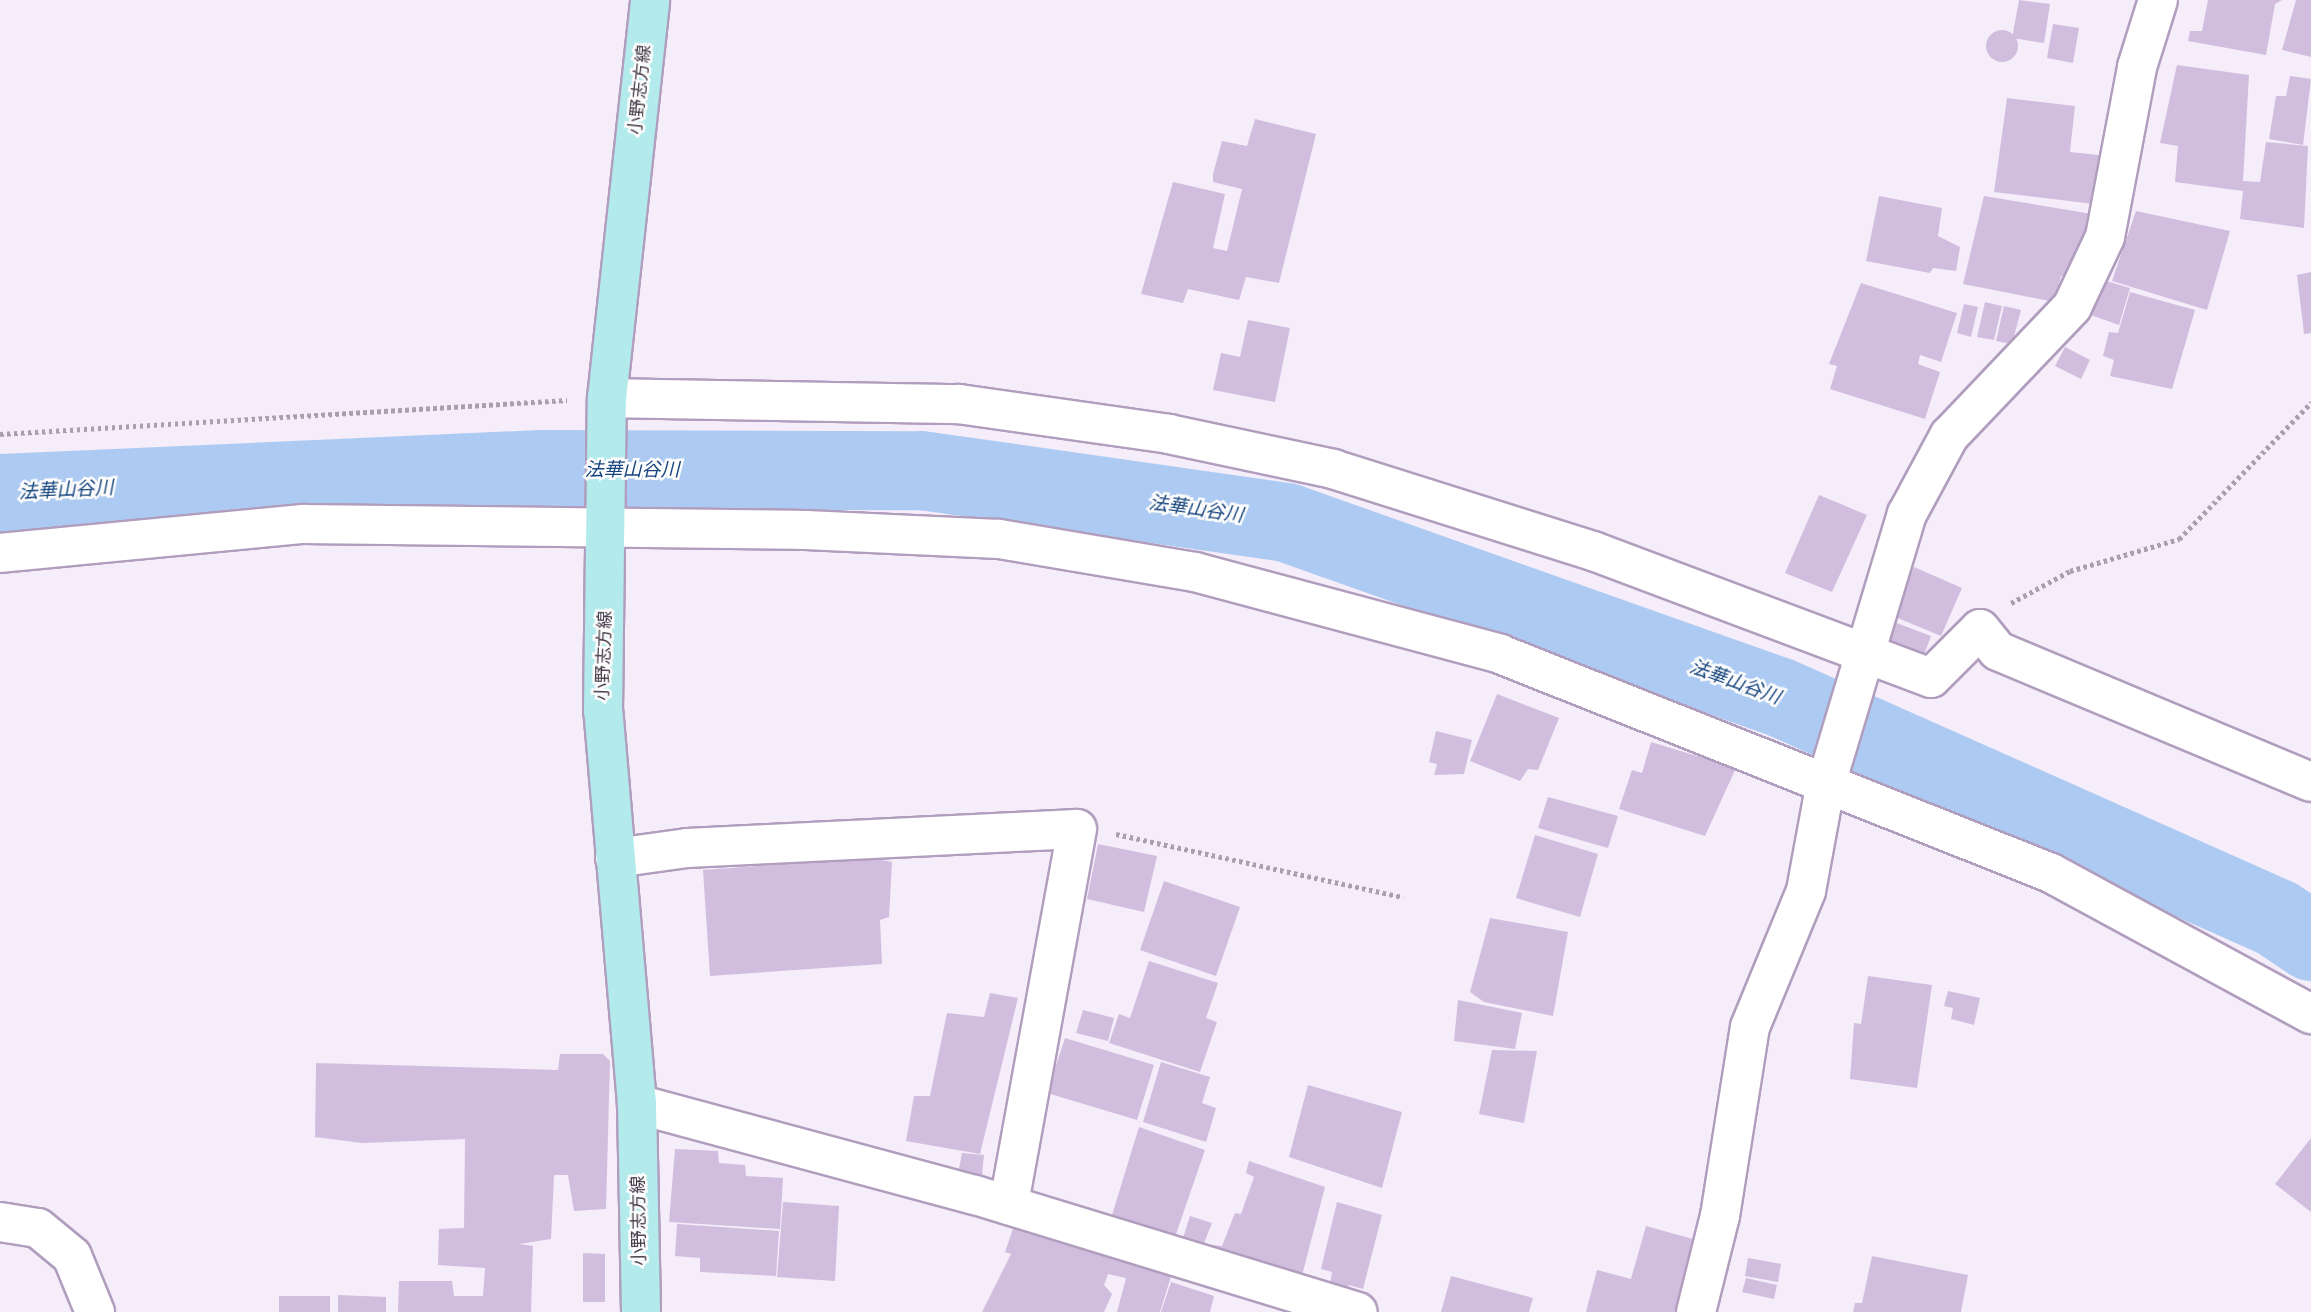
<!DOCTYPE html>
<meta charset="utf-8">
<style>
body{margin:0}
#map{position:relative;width:2311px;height:1312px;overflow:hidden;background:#f5edfa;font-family:Inter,"Noto Sans JP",sans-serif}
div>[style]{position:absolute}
.river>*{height:79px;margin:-39.5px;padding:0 39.5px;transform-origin:39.5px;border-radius:39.5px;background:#adcbf2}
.building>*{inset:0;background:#d1bedf}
.round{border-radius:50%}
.path>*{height:4.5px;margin-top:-2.25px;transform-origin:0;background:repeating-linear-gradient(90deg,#a8a0ad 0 3.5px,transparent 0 7px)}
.roads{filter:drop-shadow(2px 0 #b19dbd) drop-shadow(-2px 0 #b19dbd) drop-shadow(0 2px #b19dbd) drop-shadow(0 -2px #b19dbd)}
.minor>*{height:38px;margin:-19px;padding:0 19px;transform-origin:19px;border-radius:19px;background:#fff}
.secondary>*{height:38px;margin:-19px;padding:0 19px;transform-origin:19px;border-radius:19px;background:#b3eaec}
span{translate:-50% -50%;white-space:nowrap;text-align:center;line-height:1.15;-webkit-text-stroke:5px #fdfdfd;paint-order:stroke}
.street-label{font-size:18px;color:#403745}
.water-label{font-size:19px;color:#15447e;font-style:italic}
</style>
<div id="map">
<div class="river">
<div style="left:0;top:493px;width:542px;rotate:-2.54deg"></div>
<div style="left:541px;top:469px;width:380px;rotate:0.2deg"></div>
<div style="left:921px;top:470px;width:369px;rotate:8.1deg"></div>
<div style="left:1286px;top:522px;width:524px;rotate:19.51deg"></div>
<div style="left:1780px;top:697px;width:544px;rotate:23.97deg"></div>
<div style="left:2277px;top:918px;width:41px;rotate:34.1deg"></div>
</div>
<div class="building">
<div style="clip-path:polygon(2019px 0,2050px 4px,2044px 43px,2012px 38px)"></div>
<div style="clip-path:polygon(2208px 0,2282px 0,2275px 4px,2266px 55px,2188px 41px,2190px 31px,2202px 31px)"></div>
<div style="clip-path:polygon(2296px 0,2311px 0,2311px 57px,2282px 50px)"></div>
<div style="clip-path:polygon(2053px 24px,2079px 28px,2073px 63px,2047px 58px)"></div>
<div class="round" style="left:1986px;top:30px;width:32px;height:32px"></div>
<div style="clip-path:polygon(2177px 65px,2249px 75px,2243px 181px,2260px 182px,2266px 142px,2308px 146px,2304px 228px,2240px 219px,2243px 191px,2175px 182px,2178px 146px,2160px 143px)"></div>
<div style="clip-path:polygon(2290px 76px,2311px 79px,2303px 145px,2269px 139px,2276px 96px,2286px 96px)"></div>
<div style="clip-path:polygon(2007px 98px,2075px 106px,2070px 152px,2108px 156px,2102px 205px,1994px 192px)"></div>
<div style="clip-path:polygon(1255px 119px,1316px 134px,1279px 283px,1246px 277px,1239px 300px,1188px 289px,1183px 303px,1141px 294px,1173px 182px,1225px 194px,1213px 248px,1227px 251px,1242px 189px,1213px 182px,1213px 174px,1222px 141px,1247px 146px)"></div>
<div style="clip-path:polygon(1879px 196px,1942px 208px,1938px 236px,1960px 247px,1956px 271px,1933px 268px,1930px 273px,1866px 261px)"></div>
<div style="clip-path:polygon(1984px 196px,2098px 215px,2081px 279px,2061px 276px,2055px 302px,1963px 284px)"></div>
<div style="clip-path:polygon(2136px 211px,2230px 231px,2207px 310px,2112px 281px)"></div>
<div style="clip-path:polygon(2311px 272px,2311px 333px,2304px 334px,2297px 275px)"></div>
<div style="clip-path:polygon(2103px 280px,2130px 288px,2119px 325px,2082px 312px)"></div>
<div style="clip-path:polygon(1861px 283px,1957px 313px,1941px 362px,1920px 355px,1918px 364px,1940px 372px,1925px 419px,1830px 389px,1837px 366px,1829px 364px)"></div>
<div style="clip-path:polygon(2130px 292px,2195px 310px,2172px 389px,2110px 376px,2114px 360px,2103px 356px,2109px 332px,2118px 333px)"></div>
<div style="clip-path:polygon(1985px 302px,2002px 306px,1994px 340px,1977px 337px)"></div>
<div style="clip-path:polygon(1964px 304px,1978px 307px,1971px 337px,1957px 333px)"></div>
<div style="clip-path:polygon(2004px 306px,2021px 310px,2012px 344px,1996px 341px)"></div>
<div style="clip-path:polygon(1248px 320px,1290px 328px,1275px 402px,1213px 390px,1221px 353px,1240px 357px)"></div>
<div style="clip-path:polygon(2065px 347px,2090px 360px,2081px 379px,2055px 366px)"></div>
<div style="clip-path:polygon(1819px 495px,1867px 515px,1832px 592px,1785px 573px)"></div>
<div style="clip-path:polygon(1914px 567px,1962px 588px,1941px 636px,1893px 616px)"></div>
<div style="clip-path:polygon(1894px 622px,1931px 636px,1921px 663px,1884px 650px)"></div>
<div style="clip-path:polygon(1497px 694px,1559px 718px,1538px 770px,1528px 769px,1520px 781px,1470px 761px)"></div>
<div style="clip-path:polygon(1436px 731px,1472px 740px,1464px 774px,1434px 775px,1437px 764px,1429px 762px)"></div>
<div style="clip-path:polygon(1651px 742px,1736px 768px,1705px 836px,1619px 809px,1632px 770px,1642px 773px)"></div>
<div style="clip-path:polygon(1548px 797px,1618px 816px,1608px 848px,1538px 828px)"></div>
<div style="clip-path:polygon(1535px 835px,1598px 854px,1580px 917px,1516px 898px)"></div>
<div style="clip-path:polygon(1098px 844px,1157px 856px,1144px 912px,1087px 899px)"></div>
<div style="clip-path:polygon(870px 858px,892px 862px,889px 917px,880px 920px,882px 964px,710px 976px,703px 870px)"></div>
<div style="clip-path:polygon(1164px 881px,1240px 907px,1216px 976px,1140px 950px)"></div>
<div style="clip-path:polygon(1490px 918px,1568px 932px,1553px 1016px,1484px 1002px,1470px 992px)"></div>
<div style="clip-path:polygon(1149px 961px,1218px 983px,1206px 1018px,1217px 1022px,1200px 1072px,1109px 1043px,1119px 1014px,1130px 1018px)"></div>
<div style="clip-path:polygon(1868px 976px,1932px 985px,1917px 1088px,1850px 1079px,1854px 1023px,1861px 1024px)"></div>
<div style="clip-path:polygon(1948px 991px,1980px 998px,1974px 1025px,1951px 1019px,1953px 1008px,1944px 1006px)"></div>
<div style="clip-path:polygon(990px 993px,1018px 998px,980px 1154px,906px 1141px,914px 1096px,930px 1096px,947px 1013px,984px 1017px)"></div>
<div style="clip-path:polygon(1458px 1000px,1522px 1013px,1515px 1049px,1454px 1041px)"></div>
<div style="clip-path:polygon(1083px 1010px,1114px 1018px,1108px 1041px,1076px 1033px)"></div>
<div style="clip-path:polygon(1065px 1038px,1154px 1065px,1137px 1120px,1047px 1093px)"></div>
<div style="clip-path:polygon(1492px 1050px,1537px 1051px,1524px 1123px,1479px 1114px)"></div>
<div style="clip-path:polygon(560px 1054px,603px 1054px,610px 1061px,606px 1209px,574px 1211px,568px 1175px,554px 1175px,551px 1239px,519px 1244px,533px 1246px,531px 1312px,398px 1312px,399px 1281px,452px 1281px,454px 1296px,483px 1296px,485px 1268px,438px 1265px,439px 1229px,464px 1228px,465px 1139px,362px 1143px,315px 1137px,316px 1063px,558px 1070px)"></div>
<div style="clip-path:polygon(1161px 1062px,1210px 1077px,1202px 1103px,1216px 1108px,1206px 1142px,1143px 1122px)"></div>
<div style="clip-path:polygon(1308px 1085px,1402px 1112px,1382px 1188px,1289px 1157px)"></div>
<div style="clip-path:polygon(1139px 1127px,1205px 1150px,1175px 1237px,1112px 1215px)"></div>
<div style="clip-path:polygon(2311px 1138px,2311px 1212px,2275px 1184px)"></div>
<div style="clip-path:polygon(675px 1149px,718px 1151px,719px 1163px,745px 1165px,746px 1176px,783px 1178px,780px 1229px,669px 1222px)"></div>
<div style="clip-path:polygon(962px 1153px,984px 1155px,982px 1175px,958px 1174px)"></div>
<div style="clip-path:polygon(1249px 1161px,1325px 1187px,1299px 1287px,1208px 1257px,1211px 1245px,1222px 1246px,1235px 1213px,1241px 1214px,1254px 1177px,1246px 1173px)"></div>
<div style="clip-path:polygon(783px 1202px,839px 1206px,835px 1281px,777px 1277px)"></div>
<div style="clip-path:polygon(1337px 1202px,1382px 1215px,1363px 1289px,1349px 1285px,1346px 1294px,1329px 1291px,1332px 1272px,1321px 1269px)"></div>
<div style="clip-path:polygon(1190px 1216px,1212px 1223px,1201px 1251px,1181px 1244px)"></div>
<div style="clip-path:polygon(1017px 1217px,1173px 1270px,1160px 1312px,1117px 1312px,1126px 1278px,1108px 1274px,1104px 1285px,1112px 1294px,1104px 1312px,982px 1312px,1011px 1254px,1005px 1252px)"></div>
<div style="clip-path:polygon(677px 1224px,779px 1231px,776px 1276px,700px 1272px,700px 1258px,675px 1256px)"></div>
<div style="clip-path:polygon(1646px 1226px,1700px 1241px,1681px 1312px,1586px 1312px,1597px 1270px,1631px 1279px)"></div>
<div style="clip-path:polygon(583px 1253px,605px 1254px,605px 1302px,583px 1302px)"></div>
<div style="clip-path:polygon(1872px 1256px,1968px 1275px,1961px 1312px,1853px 1312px,1855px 1303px,1862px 1303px)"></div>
<div style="clip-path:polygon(1748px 1258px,1781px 1264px,1778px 1282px,1745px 1276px)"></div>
<div style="clip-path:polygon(1451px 1276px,1533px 1298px,1529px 1312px,1441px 1312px)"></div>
<div style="clip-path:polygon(1746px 1278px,1777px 1285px,1774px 1299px,1742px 1292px)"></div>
<div style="clip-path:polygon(1171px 1282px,1214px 1296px,1210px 1312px,1161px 1312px)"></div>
<div style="clip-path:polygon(338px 1295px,386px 1297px,386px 1312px,338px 1312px)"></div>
<div style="clip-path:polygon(279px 1296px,330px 1296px,330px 1312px,279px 1312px)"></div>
</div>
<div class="path">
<div style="left:0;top:434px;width:568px;rotate:-3.43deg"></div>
<div style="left:2011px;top:603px;width:67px;rotate:-28.5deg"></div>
<div style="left:2070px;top:571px;width:114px;rotate:-16.4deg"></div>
<div style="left:2179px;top:539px;width:190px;rotate:-45.9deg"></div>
<div style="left:1116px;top:834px;width:294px;rotate:12.4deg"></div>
</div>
<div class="roads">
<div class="minor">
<div style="left:607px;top:398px;width:352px;rotate:1deg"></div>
<div style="left:959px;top:404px;width:212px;rotate:8.1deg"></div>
<div style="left:1169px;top:434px;width:168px;rotate:12deg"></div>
<div style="left:1333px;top:469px;width:273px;rotate:17.5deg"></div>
<div style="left:1593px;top:551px;width:361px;rotate:20.6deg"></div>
<div style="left:1931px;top:678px;width:69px;rotate:-45deg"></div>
<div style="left:1980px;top:629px;width:28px;rotate:51deg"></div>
<div style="left:1998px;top:651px;width:339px;rotate:22.7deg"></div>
<div style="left:0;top:553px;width:304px;rotate:-5.5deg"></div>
<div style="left:303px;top:524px;width:503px;rotate:0.68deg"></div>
<div style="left:806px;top:530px;width:193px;rotate:2.7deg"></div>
<div style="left:999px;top:539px;width:199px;rotate:9.6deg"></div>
<div style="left:1195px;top:572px;width:316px;rotate:15deg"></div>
<div style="left:1500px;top:654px;width:593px;rotate:21.68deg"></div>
<div style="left:2051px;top:873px;width:296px;rotate:28.5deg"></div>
<div style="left:615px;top:858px;width:73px;rotate:-7.9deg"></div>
<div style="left:687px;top:848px;width:390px;rotate:-2.8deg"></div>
<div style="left:1077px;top:829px;width:382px;rotate:100.3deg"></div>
<div style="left:637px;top:1104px;width:350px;rotate:15.1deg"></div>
<div style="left:975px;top:1195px;width:400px;rotate:17deg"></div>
<div style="left:0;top:1222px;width:38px;rotate:9deg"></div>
<div style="left:38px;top:1228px;width:44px;rotate:39.5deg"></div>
<div style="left:72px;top:1256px;width:61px;rotate:67.7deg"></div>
<div style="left:1696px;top:1312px;width:99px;rotate:-76deg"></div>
<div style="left:1720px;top:1216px;width:191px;rotate:-81deg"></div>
<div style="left:1750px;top:1027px;width:147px;rotate:-67.6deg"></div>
<div style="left:1806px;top:891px;width:106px;rotate:-79.6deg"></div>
<div style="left:1825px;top:787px;width:285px;rotate:-73.3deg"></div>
<div style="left:1907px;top:514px;width:89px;rotate:-61.7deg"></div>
<div style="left:1949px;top:436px;width:178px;rotate:-46.4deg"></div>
<div style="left:2072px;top:307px;width:77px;rotate:-64.8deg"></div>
<div style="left:2105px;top:237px;width:173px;rotate:-79.3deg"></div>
<div style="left:2137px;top:67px;width:70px;rotate:-72.6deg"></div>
</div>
<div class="secondary">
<div style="left:641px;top:1312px;width:208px;rotate:-91.1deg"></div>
<div style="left:637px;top:1104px;width:394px;rotate:-94.9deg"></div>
<div style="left:603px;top:711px;width:313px;rotate:-89.3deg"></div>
<div style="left:607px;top:398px;width:400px;rotate:-83.8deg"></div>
</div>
</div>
<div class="street-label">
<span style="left:640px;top:90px;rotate:-84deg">小野志方線</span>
<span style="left:604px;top:656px;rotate:-88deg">小野志方線</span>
<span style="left:639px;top:1221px;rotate:-91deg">小野志方線</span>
</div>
<div class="water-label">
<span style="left:632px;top:470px">法華山谷川</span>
<span style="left:66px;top:490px;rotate:-3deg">法華山谷川</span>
<span style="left:1196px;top:509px;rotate:8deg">法華山谷川</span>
<span style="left:1735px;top:682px;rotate:20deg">法華山谷川</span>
</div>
</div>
